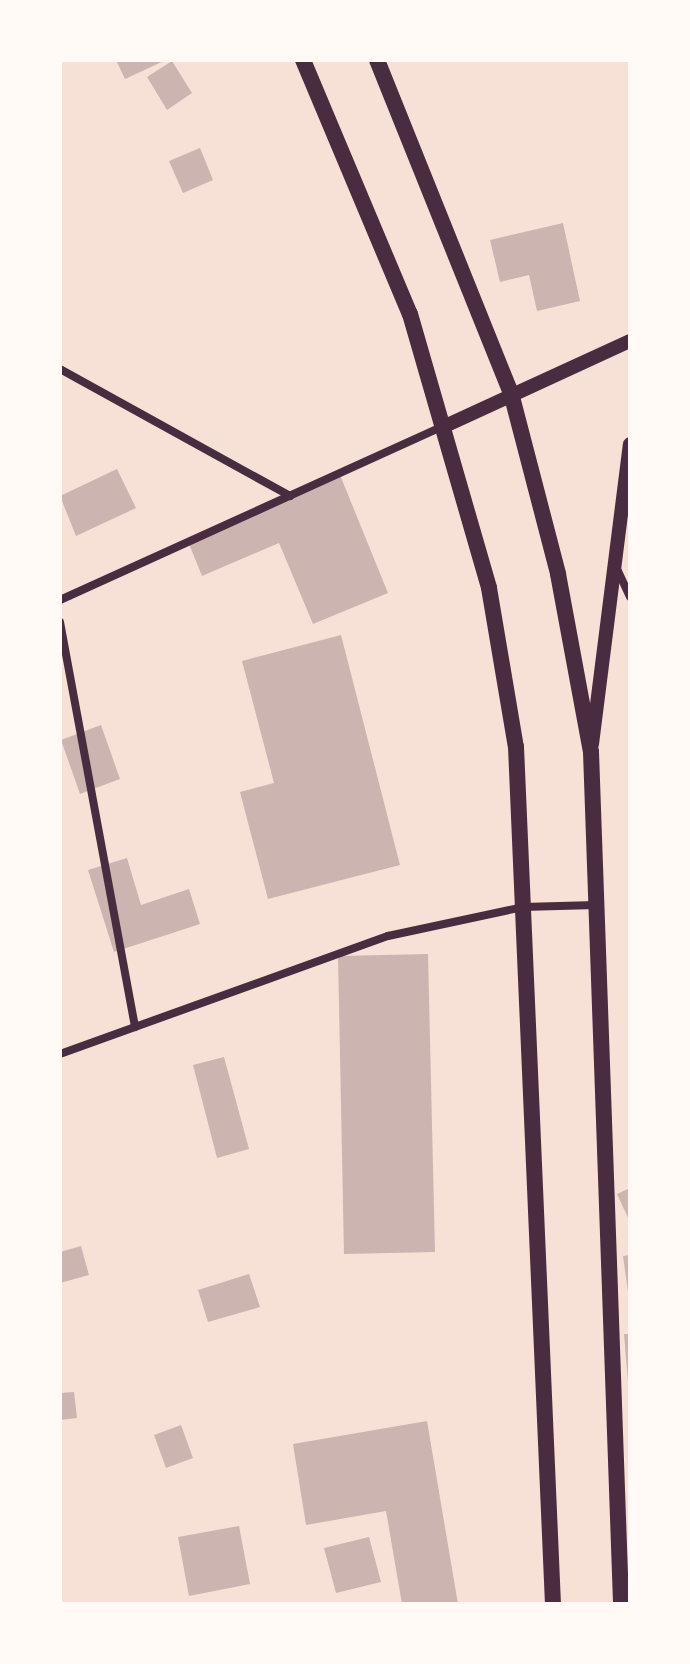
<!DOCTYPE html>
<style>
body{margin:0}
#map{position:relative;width:690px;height:1664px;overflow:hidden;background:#f7e1d7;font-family:Cabin,sans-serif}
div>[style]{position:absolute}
.building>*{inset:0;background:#ccb4b1}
.minor>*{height:8px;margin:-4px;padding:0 4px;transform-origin:4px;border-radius:4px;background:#4a2c40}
.tertiary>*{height:14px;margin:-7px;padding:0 7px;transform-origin:7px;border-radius:7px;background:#4a2c40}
.secondary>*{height:16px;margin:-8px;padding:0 8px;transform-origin:8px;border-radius:8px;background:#4a2c40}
span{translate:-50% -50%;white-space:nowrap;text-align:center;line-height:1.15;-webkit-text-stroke:6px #fffaf5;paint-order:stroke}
.frame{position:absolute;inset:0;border:62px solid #fffaf5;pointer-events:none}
</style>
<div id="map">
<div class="building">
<div style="clip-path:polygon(116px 60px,166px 60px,125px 79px)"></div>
<div style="clip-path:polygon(172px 61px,192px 93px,167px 110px,147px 77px)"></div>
<div style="clip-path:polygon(200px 148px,213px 180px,183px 193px,169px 161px)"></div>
<div style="clip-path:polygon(563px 223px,580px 301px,537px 311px,529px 275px,500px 282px,490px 240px)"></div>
<div style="clip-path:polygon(117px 469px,136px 508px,76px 536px,60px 496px)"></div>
<div style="clip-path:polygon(340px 475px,388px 593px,313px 624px,279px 543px,202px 576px,187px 539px)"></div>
<div style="clip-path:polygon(341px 635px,400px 865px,268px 899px,240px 792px,274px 783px,242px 661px)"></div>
<div style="clip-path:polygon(101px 725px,120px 779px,80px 794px,61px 740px)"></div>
<div style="clip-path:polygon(127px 858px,141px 905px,189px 889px,200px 924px,114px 952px,88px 870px)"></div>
<div style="clip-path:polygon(428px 954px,435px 1252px,344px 1254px,338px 956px)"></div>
<div style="clip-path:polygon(224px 1057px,249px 1149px,217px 1158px,193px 1065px)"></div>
<div style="clip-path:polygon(630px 1188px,630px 1222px,617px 1194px)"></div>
<div style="clip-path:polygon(81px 1246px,89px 1275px,60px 1283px,60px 1252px)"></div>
<div style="clip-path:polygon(630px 1255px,630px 1292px,628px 1292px,623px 1256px)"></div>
<div style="clip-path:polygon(249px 1274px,260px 1307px,208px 1322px,198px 1290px)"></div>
<div style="clip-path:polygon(624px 1334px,630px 1334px,630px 1382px,628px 1382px)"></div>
<div style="clip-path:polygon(74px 1392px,77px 1418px,60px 1420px,60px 1393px)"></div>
<div style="clip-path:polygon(427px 1421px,458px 1604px,402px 1604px,386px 1511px,306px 1525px,293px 1444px)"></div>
<div style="clip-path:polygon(181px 1425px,193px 1458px,166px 1468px,154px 1435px)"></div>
<div style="clip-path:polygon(239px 1526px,250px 1584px,189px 1596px,178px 1537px)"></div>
<div style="clip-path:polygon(369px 1537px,381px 1582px,336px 1593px,324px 1548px)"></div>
</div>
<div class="minor">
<div style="left:60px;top:369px;width:263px;rotate:28.9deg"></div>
<div style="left:617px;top:569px;width:31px;rotate:65deg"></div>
<div style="left:60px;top:600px;width:419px;rotate:-24.4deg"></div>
<div style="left:60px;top:622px;width:412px;rotate:79.5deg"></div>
<div style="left:60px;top:1054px;width:349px;rotate:-19.8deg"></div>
<div style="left:388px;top:936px;width:138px;rotate:-12.1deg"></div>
<div style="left:523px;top:907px;width:73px;rotate:-1.6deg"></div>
</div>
<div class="tertiary">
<div style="left:445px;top:426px;width:204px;rotate:-24.7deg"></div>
<div style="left:592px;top:744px;width:302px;rotate:-82.8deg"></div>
</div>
<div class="secondary">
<div style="left:303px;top:60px;width:276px;rotate:67.2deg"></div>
<div style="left:410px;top:314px;width:285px;rotate:73.9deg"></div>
<div style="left:489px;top:588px;width:161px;rotate:80.4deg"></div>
<div style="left:516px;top:747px;width:858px;rotate:87.53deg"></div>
<div style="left:377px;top:60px;width:359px;rotate:68.1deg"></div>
<div style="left:511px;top:393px;width:187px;rotate:75.4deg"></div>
<div style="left:558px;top:574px;width:181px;rotate:79.5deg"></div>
<div style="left:591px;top:752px;width:853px;rotate:87.98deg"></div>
</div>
<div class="frame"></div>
</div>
